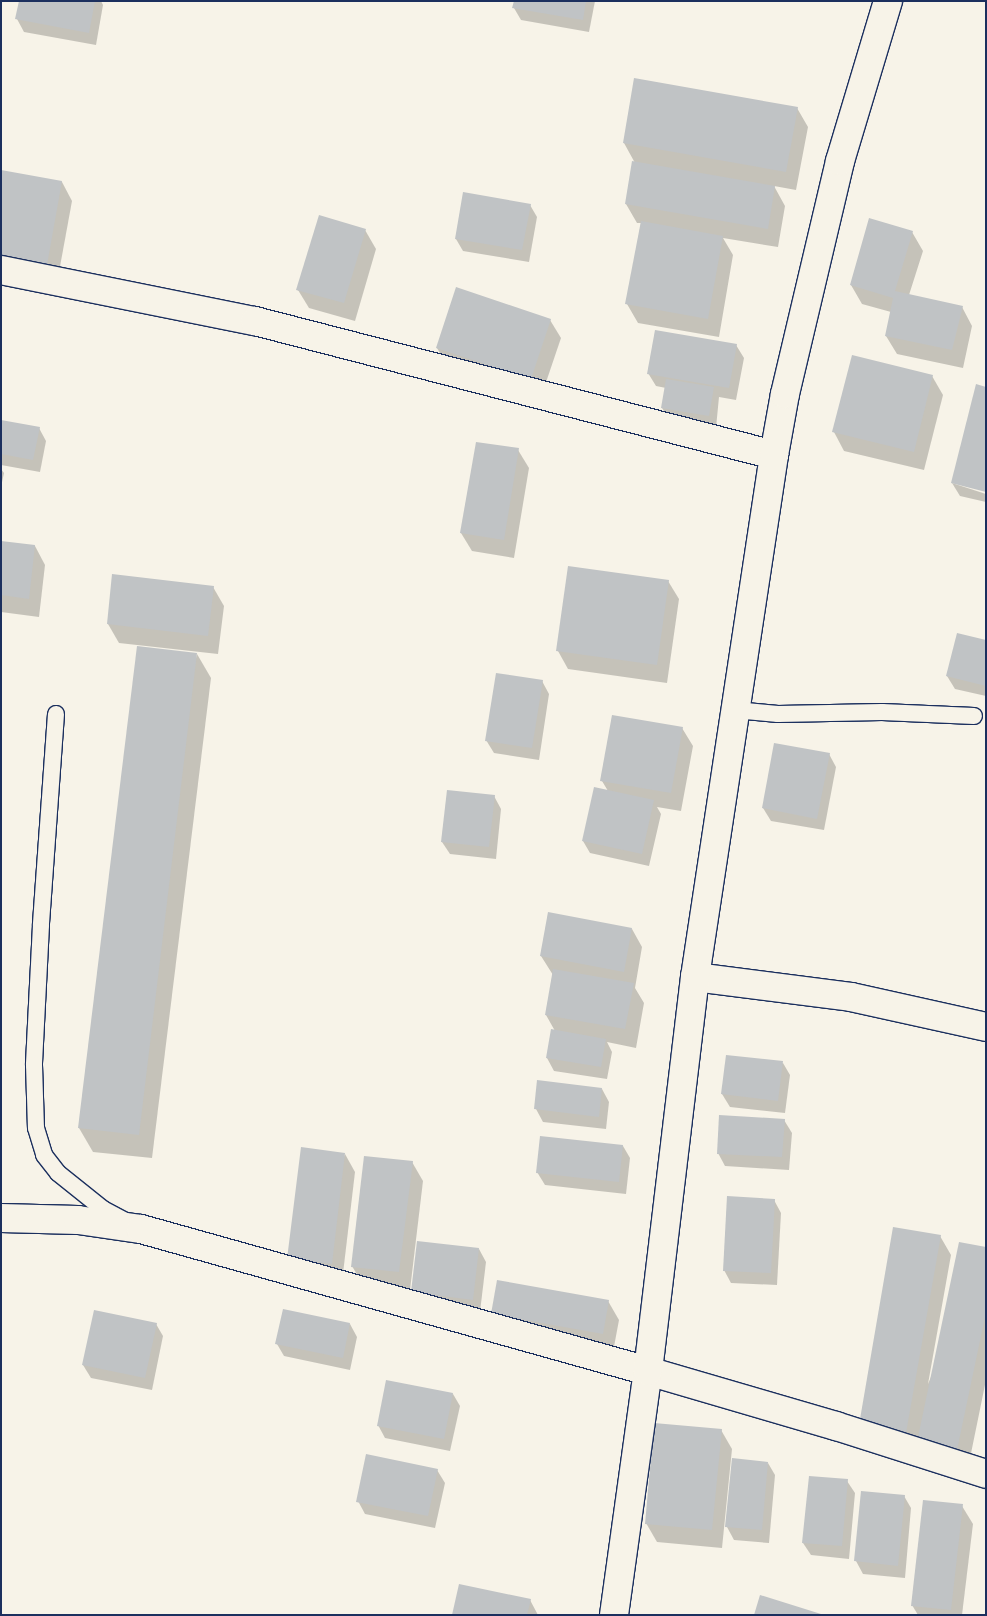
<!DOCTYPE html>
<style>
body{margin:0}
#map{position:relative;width:987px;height:1616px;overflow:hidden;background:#f7f3e8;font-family:Mali,sans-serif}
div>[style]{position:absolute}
.shadow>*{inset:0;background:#0003}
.building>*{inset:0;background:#c0c3c5}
.roads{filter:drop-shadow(1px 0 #1b2f5e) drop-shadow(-1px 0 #1b2f5e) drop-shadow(0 1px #1b2f5e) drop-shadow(0 -1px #1b2f5e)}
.lane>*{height:16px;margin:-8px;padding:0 8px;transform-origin:8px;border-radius:8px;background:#f7f3e8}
.street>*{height:28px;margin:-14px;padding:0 14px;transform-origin:14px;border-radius:14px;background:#f7f3e8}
.secondary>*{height:28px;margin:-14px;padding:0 14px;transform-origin:14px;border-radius:14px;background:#f7f3e8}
span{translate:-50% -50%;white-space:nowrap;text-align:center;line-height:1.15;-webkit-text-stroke:4px #f7f3e8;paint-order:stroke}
.frame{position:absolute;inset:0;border:2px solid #1b2f5e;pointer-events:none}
</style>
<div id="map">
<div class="shadow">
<div style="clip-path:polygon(20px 1px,101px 1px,103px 5px,96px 45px,24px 32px,17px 19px)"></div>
<div style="clip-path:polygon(515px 1px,595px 1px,589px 32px,521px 20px,514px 8px)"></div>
<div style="clip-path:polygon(797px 108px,808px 127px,796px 190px,774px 186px,785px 206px,778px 247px,723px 238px,733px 255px,719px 337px,638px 323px,627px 304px,641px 223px,637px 223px,626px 204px,635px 163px,624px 143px)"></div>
<div style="clip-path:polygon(1px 177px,62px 182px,72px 201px,57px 283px,1px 272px)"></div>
<div style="clip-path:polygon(530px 205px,537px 217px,529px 262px,463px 251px,456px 239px)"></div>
<div style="clip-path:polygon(365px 230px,376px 249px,355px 321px,309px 308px,298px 290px)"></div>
<div style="clip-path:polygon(912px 232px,923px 251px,909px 295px,962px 307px,972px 326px,963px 368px,897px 354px,886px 336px,891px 312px,862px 304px,851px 285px)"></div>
<div style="clip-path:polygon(550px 320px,561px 338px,541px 397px,448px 367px,437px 348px)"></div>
<div style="clip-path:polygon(736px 345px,744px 358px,736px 400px,719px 397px,716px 428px,670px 420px,662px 408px,666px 388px,656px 386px,648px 373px)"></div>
<div style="clip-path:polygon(932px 376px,943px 395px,924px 470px,844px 451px,834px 432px)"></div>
<div style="clip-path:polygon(1px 422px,39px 428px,46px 441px,40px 472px,1px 465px)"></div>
<div style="clip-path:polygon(518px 450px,529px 468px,514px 558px,472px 551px,461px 533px)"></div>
<div style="clip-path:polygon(1px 469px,4px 473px,1px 487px)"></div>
<div style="clip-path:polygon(952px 483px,986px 494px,986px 502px,960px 496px)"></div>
<div style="clip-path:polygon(1px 542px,35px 546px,45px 565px,39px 617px,1px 612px)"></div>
<div style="clip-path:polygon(668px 581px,679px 599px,667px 683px,568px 669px,558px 651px)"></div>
<div style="clip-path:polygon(213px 587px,224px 606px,218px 654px,119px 643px,108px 624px)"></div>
<div style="clip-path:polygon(986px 641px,986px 696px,955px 689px,947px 676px)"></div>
<div style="clip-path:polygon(197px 654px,211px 678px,152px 1158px,93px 1152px,79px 1128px)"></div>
<div style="clip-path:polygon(542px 681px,549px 694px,539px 760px,494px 753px,486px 740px)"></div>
<div style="clip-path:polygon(682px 728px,693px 746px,681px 811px,657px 807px,661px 814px,649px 866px,590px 853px,583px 841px,608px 791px,602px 781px)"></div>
<div style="clip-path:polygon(829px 754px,836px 767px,824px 830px,771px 821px,763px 808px)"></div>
<div style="clip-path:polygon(494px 796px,501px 809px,496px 859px,450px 854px,442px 842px)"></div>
<div style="clip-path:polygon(632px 929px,642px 947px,635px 988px,644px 1003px,636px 1048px,607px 1042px,612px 1052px,607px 1079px,554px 1071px,547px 1058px,555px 1031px,546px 1015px,553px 975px,541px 956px)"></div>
<div style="clip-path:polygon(783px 1063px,790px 1075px,785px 1113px,730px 1107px,722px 1094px)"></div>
<div style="clip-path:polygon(602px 1089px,609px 1102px,606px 1129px,543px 1122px,536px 1109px)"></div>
<div style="clip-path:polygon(784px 1120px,792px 1133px,789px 1170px,725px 1166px,718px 1153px)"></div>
<div style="clip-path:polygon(623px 1146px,630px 1158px,626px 1194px,545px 1185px,537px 1172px)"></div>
<div style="clip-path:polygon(345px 1154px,355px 1172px,342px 1282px,299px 1277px)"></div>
<div style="clip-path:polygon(412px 1162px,423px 1181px,410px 1290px,363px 1285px,352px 1266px)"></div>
<div style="clip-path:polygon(774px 1200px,781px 1213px,777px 1285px,731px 1283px,724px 1270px)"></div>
<div style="clip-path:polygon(940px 1236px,951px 1255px,928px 1384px,986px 1249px,986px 1380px,968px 1468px,860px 1424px)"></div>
<div style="clip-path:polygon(479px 1249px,486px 1262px,480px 1312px,412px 1292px)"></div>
<div style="clip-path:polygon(608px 1301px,619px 1320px,613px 1352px,492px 1314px)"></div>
<div style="clip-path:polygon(156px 1324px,163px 1336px,152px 1390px,91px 1378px,83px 1365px)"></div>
<div style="clip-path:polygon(350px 1324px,357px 1337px,350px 1370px,284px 1356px,277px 1344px)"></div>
<div style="clip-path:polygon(453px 1394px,460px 1406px,450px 1451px,385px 1438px,378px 1425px)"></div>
<div style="clip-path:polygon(721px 1430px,732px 1449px,722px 1548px,657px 1542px,646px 1523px)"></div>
<div style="clip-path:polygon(768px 1463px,775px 1475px,769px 1543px,734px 1540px,727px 1527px)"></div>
<div style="clip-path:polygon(437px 1470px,445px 1483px,435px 1528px,365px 1514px,358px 1501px)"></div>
<div style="clip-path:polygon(847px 1481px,855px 1493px,849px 1559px,811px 1555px,803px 1543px)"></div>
<div style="clip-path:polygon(862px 1492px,904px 1496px,911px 1508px,905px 1578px,863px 1574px,856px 1561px)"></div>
<div style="clip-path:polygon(962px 1506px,973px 1524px,962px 1615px,918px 1615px,912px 1605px)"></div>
<div style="clip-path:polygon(530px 1600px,538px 1615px,454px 1615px)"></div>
</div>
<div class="building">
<div style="clip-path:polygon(19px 1px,95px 1px,89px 33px,15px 19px)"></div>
<div style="clip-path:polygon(514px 1px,586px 1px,583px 20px,512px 8px)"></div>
<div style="clip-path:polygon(634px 78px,798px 107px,786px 172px,623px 143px)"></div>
<div style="clip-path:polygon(632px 161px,775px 186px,768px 229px,625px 204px)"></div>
<div style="clip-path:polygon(1px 170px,62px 181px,47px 265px,1px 256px)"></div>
<div style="clip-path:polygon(463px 192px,531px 204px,522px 250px,455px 239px)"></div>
<div style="clip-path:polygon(319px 215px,366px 229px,344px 303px,296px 290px)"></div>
<div style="clip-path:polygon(869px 218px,913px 231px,895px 291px,963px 306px,952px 350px,885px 336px,893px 298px,850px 285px)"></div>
<div style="clip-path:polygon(641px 221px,723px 236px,708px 319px,625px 304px)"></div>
<div style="clip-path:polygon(456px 287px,551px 319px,531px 379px,436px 348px)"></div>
<div style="clip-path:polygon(655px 330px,737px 344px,729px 388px,647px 374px)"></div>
<div style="clip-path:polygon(852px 355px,933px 375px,914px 452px,832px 432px)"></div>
<div style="clip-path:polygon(666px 379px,714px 387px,709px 416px,661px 408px)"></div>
<div style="clip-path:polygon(976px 384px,986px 387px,986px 492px,951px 483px)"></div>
<div style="clip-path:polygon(1px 420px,40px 427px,33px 460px,1px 454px)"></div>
<div style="clip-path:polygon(476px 442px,519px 448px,504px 540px,460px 533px)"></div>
<div style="clip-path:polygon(1px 541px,35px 545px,29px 599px,1px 595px)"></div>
<div style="clip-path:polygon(568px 566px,669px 580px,657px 665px,556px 651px)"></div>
<div style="clip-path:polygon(112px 574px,214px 586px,208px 636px,107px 624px)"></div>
<div style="clip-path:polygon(957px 633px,986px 640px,986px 686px,946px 676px)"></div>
<div style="clip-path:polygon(137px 646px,197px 653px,139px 1135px,78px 1128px)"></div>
<div style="clip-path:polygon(496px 673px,543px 680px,532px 748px,485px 741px)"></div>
<div style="clip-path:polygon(612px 715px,683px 727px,671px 793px,600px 781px)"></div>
<div style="clip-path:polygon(774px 743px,830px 753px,817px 819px,762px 808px)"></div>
<div style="clip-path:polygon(594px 787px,654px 800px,642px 854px,582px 841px)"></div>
<div style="clip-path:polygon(447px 790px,495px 795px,489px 847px,441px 842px)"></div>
<div style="clip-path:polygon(548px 912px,632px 928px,624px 972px,540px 956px)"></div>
<div style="clip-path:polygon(553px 969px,634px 983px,625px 1029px,545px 1015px)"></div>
<div style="clip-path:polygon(551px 1029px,606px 1039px,601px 1067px,546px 1058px)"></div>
<div style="clip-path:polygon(726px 1055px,783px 1061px,778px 1101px,721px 1094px)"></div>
<div style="clip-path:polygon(537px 1080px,602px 1088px,599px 1117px,534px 1109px)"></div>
<div style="clip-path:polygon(719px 1115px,785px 1119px,782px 1157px,717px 1154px)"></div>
<div style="clip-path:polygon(540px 1136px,623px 1145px,619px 1182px,536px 1173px)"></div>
<div style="clip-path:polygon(301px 1147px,345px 1153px,332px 1264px,287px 1259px)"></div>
<div style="clip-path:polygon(364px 1156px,413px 1161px,399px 1272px,351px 1267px)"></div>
<div style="clip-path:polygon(727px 1196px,775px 1199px,771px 1273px,723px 1271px)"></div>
<div style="clip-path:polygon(893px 1227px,941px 1235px,906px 1433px,859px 1425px)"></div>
<div style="clip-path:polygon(417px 1241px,479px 1248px,473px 1300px,411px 1292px)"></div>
<div style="clip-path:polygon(959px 1242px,986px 1247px,986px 1312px,957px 1450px,917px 1442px)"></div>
<div style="clip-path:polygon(497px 1280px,609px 1300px,603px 1334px,491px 1314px)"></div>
<div style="clip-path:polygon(283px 1309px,350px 1323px,343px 1358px,275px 1344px)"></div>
<div style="clip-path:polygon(94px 1310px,157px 1323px,145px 1378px,82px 1365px)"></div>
<div style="clip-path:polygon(386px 1380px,453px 1393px,444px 1439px,377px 1426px)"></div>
<div style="clip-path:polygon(654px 1423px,722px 1429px,712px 1530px,645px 1524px)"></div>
<div style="clip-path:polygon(366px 1454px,438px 1469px,428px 1516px,356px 1502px)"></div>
<div style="clip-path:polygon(732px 1458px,768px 1462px,762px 1530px,725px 1527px)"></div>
<div style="clip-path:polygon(809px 1476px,848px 1479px,842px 1546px,802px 1543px)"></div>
<div style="clip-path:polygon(861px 1491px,905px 1495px,898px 1566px,854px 1561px)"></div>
<div style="clip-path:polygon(923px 1500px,963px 1504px,951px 1610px,911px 1606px)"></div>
<div style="clip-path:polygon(459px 1584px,531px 1599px,527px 1615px,452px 1615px)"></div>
<div style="clip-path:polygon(760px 1595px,821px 1614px,821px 1615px,754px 1615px)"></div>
</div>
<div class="roads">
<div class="lane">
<div style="left:735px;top:710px;width:43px;rotate:5.3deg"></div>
<div style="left:778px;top:714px;width:104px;rotate:-1.1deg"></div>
<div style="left:882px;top:712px;width:92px;rotate:2.5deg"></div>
<div style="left:56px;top:714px;width:212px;rotate:94.1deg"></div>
<div style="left:41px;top:925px;width:140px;rotate:92.9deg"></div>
<div style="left:34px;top:1065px;width:63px;rotate:88.2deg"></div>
<div style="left:36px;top:1128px;width:28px;rotate:73deg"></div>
<div style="left:44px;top:1155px;width:23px;rotate:52deg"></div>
<div style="left:58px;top:1173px;width:58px;rotate:38.7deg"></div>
<div style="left:103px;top:1209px;width:24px;rotate:28deg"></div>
</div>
<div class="street">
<div style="left:1px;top:270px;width:259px;rotate:11.4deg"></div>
<div style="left:255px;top:321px;width:536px;rotate:14.48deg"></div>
<div style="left:695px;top:977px;width:157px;rotate:7.3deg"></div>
<div style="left:851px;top:997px;width:138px;rotate:12.5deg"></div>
<div style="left:1px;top:1218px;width:77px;rotate:1.5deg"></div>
<div style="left:78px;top:1220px;width:64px;rotate:8.1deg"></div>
<div style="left:141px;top:1229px;width:527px;rotate:15.65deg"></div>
<div style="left:648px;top:1371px;width:196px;rotate:16.3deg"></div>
<div style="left:836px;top:1426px;width:157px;rotate:17.7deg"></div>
</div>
<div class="secondary">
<div style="left:614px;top:1615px;width:246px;rotate:-82.1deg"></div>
<div style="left:648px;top:1371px;width:397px;rotate:-83.2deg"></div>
<div style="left:695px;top:977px;width:528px;rotate:-81.39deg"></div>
<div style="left:774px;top:455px;width:62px;rotate:-79.8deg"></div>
<div style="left:785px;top:394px;width:239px;rotate:-76.7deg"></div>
<div style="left:840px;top:161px;width:167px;rotate:-73.3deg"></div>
</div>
</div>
<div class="frame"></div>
</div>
